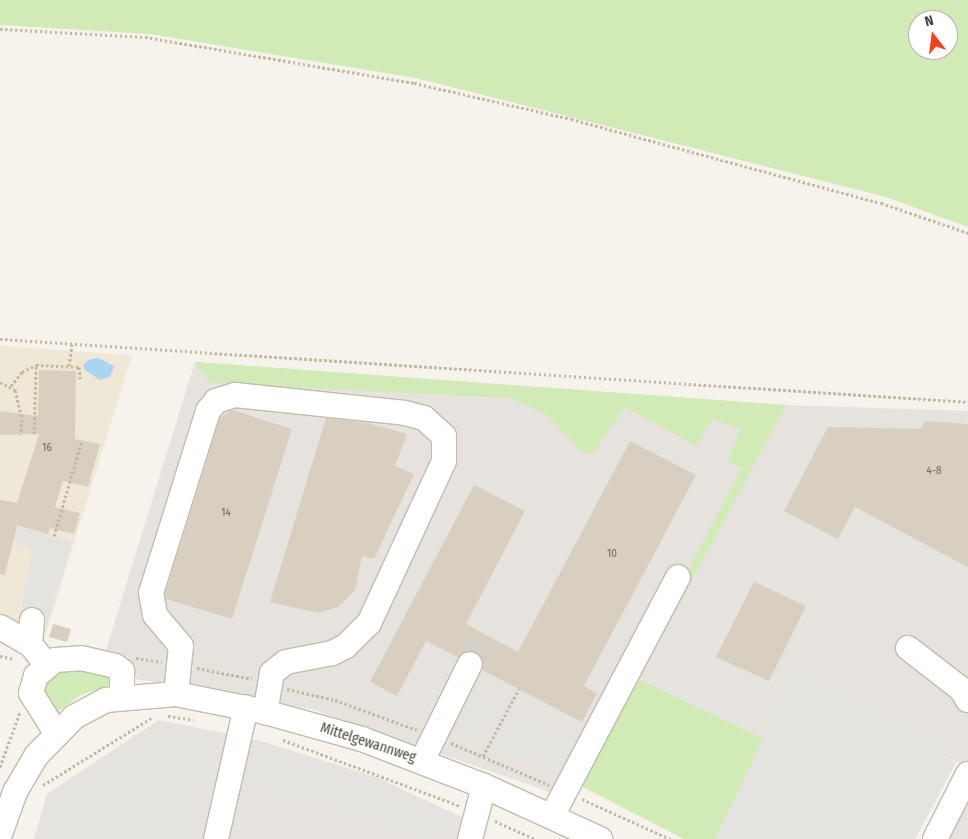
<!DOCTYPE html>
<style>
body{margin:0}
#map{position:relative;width:968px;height:839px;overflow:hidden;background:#f6f3ec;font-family:"Fira Sans Condensed",sans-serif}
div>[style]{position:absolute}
.industrial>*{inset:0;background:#e6e2dd}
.education>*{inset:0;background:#efe8d6}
.green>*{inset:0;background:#d2eab5}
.parking>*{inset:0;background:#e5e3e0}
.water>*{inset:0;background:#a9d4f2}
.building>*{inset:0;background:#d8cfc1}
.minor-tunnel>*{height:24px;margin-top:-12px;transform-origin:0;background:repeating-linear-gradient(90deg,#d4d0c8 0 24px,transparent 0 36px)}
.path>*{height:3px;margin-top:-1.5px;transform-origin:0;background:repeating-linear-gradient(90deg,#c4b79f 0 2.5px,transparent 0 5px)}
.roads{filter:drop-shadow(1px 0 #c2bbae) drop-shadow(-1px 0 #c2bbae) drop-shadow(0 1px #c2bbae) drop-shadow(0 -1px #c2bbae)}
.minor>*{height:24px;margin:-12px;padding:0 12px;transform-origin:12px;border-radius:12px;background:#fff}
span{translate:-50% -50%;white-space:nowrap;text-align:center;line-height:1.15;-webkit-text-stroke:5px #fff;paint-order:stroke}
.number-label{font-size:11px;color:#6e675b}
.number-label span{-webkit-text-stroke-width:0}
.street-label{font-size:14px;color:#4b4439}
.north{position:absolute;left:908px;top:10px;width:50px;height:50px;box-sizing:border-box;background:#fff;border:1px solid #b7b4b0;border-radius:50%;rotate:345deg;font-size:14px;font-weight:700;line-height:20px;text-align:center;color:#4b4439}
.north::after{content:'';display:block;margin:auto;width:18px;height:22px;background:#fc3f1d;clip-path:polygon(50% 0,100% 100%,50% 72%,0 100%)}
</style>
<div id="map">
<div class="industrial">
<div style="clip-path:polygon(195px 362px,786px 405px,968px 411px,968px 768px,942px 755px,947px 744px,797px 669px,764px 739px,639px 679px,573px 804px,542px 789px,311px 709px,136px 679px,106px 650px)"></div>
<div style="clip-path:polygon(159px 720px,258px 740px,376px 777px,487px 829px,484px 839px,34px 839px,47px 794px)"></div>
<div style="clip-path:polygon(968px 797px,968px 839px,946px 839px)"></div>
</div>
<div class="education">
<div style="clip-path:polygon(0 346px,132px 355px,44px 640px,13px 644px,0 642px)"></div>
</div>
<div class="green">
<div style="clip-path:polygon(evenodd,0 0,968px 0,968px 227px,886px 197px,416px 78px,150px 34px,0 25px,0 0,918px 20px,948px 20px,948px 50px,918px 50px,918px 20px)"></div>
<div style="clip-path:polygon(195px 362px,786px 405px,639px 679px,764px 739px,715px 839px,684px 839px,577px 784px,741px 469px,727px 460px,741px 429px,712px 419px,697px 446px,625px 407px,593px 454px,583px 453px,547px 415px,511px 398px,211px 383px)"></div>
<div style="clip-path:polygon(103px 668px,118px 682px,81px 695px,54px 714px,45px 705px,41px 678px,49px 670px)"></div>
</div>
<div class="parking">
<div style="clip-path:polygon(15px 524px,72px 542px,47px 624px,20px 616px,32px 552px,7px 537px)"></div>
<div style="clip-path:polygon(797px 669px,947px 744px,942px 755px,956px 763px,915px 839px,715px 839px)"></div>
<div style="clip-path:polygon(474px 687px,577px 739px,561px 769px,533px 754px,528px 762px,499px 748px,504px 737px,486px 728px,480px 739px,454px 726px)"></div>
<div style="clip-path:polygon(164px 727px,210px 735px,180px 839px,46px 839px,58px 797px)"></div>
<div style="clip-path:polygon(256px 749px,376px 783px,373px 794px,443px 813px,437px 839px,264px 793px,262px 788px,246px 784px)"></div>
</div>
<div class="water">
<div style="clip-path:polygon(98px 358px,114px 366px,110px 377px,100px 380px,85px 370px,83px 365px,88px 360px)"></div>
</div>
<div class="building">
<div style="clip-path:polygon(39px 370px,76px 371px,75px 439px,100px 444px,88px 487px,63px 481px,55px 507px,80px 513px,74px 534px,50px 528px,48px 534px,17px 525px,5px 575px,0 574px,0 500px,17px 503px,39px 434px,0 435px,0 411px,38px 416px)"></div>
<div style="clip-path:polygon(232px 410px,292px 429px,232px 619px,166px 599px,165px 594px,220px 418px)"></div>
<div style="clip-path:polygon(326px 418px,367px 423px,407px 434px,395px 466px,414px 474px,374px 559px,362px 556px,355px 590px,338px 607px,318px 613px,270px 602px)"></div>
<div style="clip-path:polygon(925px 421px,968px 424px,968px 567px,855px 507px,838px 539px,784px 511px,828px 427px,921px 429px)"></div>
<div style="clip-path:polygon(630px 441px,696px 475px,584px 686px,597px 693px,582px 722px,482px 670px,484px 663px,476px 652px,469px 650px,458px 657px,426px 641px,397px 696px,370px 682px,474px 485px,525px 511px,466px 624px,518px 652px)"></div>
<div style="clip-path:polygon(754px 582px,806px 606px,769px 681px,716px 657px)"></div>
<div style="clip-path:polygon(53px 624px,71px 629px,67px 642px,49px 637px)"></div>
</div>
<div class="minor-tunnel">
<div style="left:470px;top:664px;width:34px;rotate:-62deg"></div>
</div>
<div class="path">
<div style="left:0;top:29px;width:145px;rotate:3.2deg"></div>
<div style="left:145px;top:37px;width:273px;rotate:9.7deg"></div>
<div style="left:414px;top:83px;width:161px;rotate:12.9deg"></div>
<div style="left:571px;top:119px;width:321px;rotate:15.2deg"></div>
<div style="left:881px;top:203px;width:92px;rotate:19deg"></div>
<div style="left:0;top:339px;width:970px;rotate:3.72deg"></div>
<div style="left:69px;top:366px;width:22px;rotate:-82deg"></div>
<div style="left:0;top:382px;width:17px;rotate:28deg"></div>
<div style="left:15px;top:390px;width:30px;rotate:76deg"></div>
<div style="left:22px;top:419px;width:16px;rotate:94deg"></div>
<div style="left:11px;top:386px;width:18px;rotate:-52deg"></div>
<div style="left:22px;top:372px;width:16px;rotate:-27deg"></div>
<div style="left:36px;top:365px;width:43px;rotate:2.7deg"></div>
<div style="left:79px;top:367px;width:12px;rotate:85deg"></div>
<div style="left:34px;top:434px;width:69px;rotate:-88.3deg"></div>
<div style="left:54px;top:536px;width:100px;rotate:-73.7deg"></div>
<div style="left:0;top:656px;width:14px;rotate:12deg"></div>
<div style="left:136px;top:658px;width:26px;rotate:9deg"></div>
<div style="left:197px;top:668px;width:56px;rotate:11.3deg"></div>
<div style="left:287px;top:689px;width:49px;rotate:12.9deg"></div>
<div style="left:335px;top:700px;width:87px;rotate:20.1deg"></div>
<div style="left:168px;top:716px;width:26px;rotate:9deg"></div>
<div style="left:283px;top:740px;width:189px;rotate:20.4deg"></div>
<div style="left:451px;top:743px;width:107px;rotate:23.2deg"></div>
<div style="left:483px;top:756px;width:76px;rotate:-61.8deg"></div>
<div style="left:0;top:767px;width:59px;rotate:-70deg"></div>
<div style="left:43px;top:785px;width:129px;rotate:-31.7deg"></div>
<div style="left:582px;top:799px;width:97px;rotate:24.4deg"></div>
<div style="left:495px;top:821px;width:44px;rotate:24.2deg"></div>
</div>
<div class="roads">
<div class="minor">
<div style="left:0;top:627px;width:34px;rotate:30deg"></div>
<div style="left:30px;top:644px;width:27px;rotate:51deg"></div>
<div style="left:30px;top:644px;width:24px;rotate:-85deg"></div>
<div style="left:908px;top:648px;width:67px;rotate:37.7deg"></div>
<div style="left:961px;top:689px;width:13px;rotate:58deg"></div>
<div style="left:176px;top:694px;width:48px;rotate:-84.1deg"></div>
<div style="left:181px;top:646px;width:40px;rotate:-130deg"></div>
<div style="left:155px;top:615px;width:22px;rotate:-100deg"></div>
<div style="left:151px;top:593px;width:191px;rotate:-72.6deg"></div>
<div style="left:208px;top:411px;width:13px;rotate:-51deg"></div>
<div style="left:216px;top:401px;width:20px;rotate:-18deg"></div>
<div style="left:235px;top:395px;width:171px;rotate:6deg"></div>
<div style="left:405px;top:413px;width:20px;rotate:15deg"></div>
<div style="left:424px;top:418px;width:27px;rotate:42deg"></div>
<div style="left:444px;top:436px;width:25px;rotate:90deg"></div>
<div style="left:444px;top:461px;width:179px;rotate:114.8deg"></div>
<div style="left:369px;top:623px;width:33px;rotate:135deg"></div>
<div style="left:346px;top:646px;width:16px;rotate:153deg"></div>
<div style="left:332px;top:653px;width:47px;rotate:168.9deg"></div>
<div style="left:286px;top:662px;width:18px;rotate:142deg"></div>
<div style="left:272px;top:673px;width:40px;rotate:100deg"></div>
<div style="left:56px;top:733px;width:47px;rotate:-122deg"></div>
<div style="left:31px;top:693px;width:18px;rotate:-74deg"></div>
<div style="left:36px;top:676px;width:25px;rotate:-40deg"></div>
<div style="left:55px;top:660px;width:26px;rotate:-4deg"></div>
<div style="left:81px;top:658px;width:35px;rotate:13deg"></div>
<div style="left:115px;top:666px;width:9px;rotate:36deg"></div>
<div style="left:122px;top:671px;width:25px;rotate:90deg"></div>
<div style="left:422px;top:761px;width:108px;rotate:-63.7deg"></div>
<div style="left:552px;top:816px;width:270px;rotate:-62.2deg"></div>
<div style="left:0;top:834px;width:45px;rotate:-70.3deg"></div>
<div style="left:15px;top:792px;width:42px;rotate:-59.7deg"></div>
<div style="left:36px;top:756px;width:54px;rotate:-45.7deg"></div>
<div style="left:74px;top:717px;width:36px;rotate:-28deg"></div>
<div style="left:106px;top:700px;width:70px;rotate:-4.9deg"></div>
<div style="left:176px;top:694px;width:91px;rotate:11.4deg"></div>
<div style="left:265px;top:712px;width:101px;rotate:15.6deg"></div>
<div style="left:362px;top:739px;width:131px;rotate:21.1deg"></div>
<div style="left:484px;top:786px;width:128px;rotate:24.6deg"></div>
<div style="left:216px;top:839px;width:135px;rotate:-77.2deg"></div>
<div style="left:470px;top:839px;width:55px;rotate:-75.2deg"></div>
<div style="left:935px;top:839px;width:73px;rotate:-63.1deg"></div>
</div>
</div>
<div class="number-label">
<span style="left:47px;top:448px">16</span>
<span style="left:934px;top:471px">4-8</span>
<span style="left:226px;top:513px">14</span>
<span style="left:612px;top:554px">10</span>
</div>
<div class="street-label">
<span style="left:368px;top:743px;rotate:18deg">Mittelgewannweg</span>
</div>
<div class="north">N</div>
</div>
